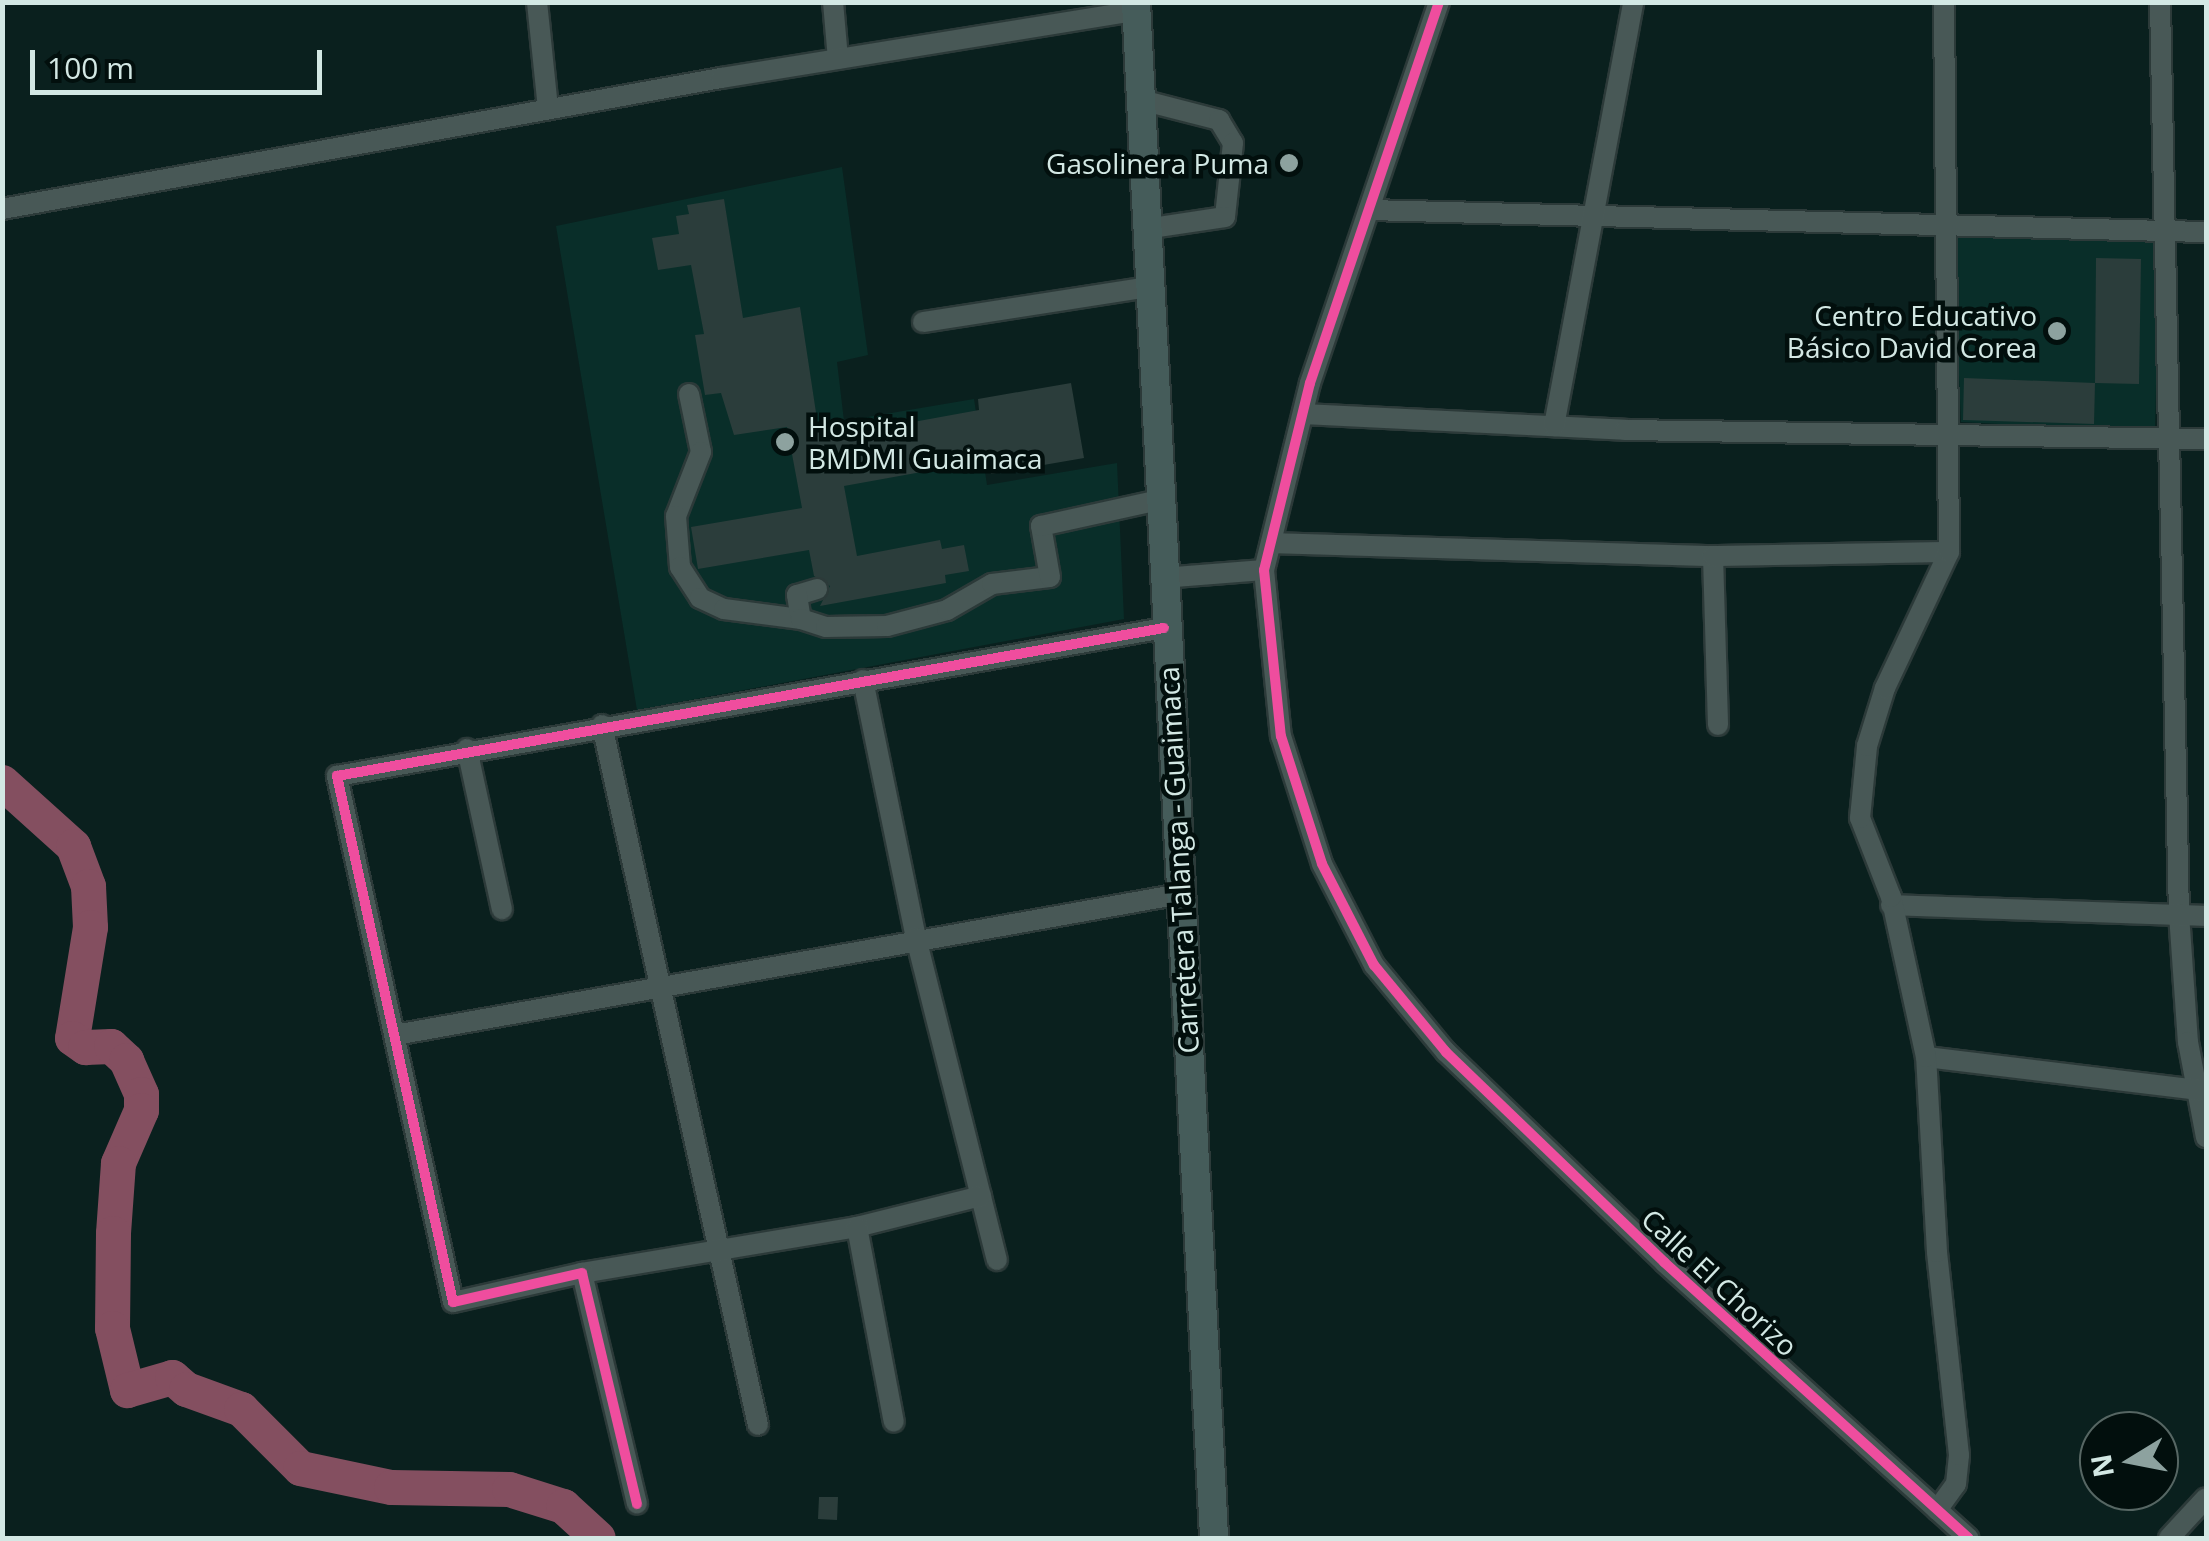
<!DOCTYPE html>
<meta charset="utf-8">
<style>
body{margin:0}
#map{position:relative;width:2209px;height:1541px;overflow:hidden;background:#0a201e;font-family:"Open Sans",sans-serif}
div>[style]{position:absolute}
.built>*{inset:0;background:#092e29}
.river>*{height:35px;margin:-17.5px;padding:0 17.5px;transform-origin:17.5px;border-radius:17.5px;background:#844f60}
.building>*{inset:0;background:#2b3d3b}
.roads{filter:drop-shadow(2px 0 #2c3a39) drop-shadow(-2px 0 #2c3a39) drop-shadow(0 2px #2c3a39) drop-shadow(0 -2px #2c3a39)}
.minor>*{height:20px;margin:-10px;padding:0 10px;transform-origin:10px;border-radius:10px;background:#485856}
.major>*{height:28px;margin:-14px;padding:0 14px;transform-origin:14px;border-radius:14px;background:#455c5a}
.cycleway>*{height:10px;margin:-5px;padding:0 5px;transform-origin:5px;border-radius:5px;background:#ef4d9e}
.dots>*{width:28px;height:28px;translate:-50% -50%;box-sizing:border-box;border:5px solid #020f0d;border-radius:50%}
span{translate:-50% -50%;white-space:nowrap;text-align:center;line-height:1.15;-webkit-text-stroke:9px #020f0d;paint-order:stroke}
.poi-label{font-size:28px;color:#d3e8e4}
.right{translate:-100% -50%;text-align:right}
.left{translate:0 -50%;text-align:left}
.street-label{font-size:28px;color:#d3e8e4}
.frame{position:absolute;inset:0;border:5px solid #d3e8e4;pointer-events:none}
.north{position:absolute;left:2079px;top:1411px;width:100px;height:100px;box-sizing:border-box;background:#020f0d;border:2px solid #566663;border-radius:50%;rotate:260deg;font-size:28px;font-weight:700;line-height:40px;text-align:center;color:#d3e8e4}
.north::after{content:'';display:block;margin:auto;width:35px;height:45px;background:#8da29f;clip-path:polygon(50% 0,100% 100%,50% 72%,0 100%)}
.scale{position:absolute;left:30px;top:50px;width:292px;height:45px;box-sizing:border-box;border:5px solid #d3e8e4;border-top:0;padding-left:12px;font-size:30px;line-height:35px;white-space:nowrap;color:#d3e8e4;-webkit-text-stroke:8px #020f0d;paint-order:stroke}
</style>
<div id="map">
<div class="built">
<div style="clip-path:polygon(842px 167px,868px 355px,837px 362px,844px 421px,974px 399px,987px 485px,1117px 463px,1124px 619px,637px 710px,556px 226px)"></div>
<div style="clip-path:polygon(1953px 236px,2159px 240px,2155px 432px,1961px 422px)"></div>
</div>
<div class="river">
<div style="left:2px;top:782px;width:96px;rotate:42deg"></div>
<div style="left:73px;top:846px;width:43px;rotate:69.4deg"></div>
<div style="left:88px;top:886px;width:41px;rotate:87.2deg"></div>
<div style="left:90px;top:927px;width:112px;rotate:99.2deg"></div>
<div style="left:72px;top:1038px;width:16px;rotate:35deg"></div>
<div style="left:85px;top:1047px;width:26px;rotate:-2deg"></div>
<div style="left:111px;top:1046px;width:21px;rotate:43deg"></div>
<div style="left:126px;top:1060px;width:37px;rotate:66deg"></div>
<div style="left:141px;top:1094px;width:16px;rotate:90deg"></div>
<div style="left:141px;top:1110px;width:58px;rotate:113.5deg"></div>
<div style="left:118px;top:1163px;width:70px;rotate:94.1deg"></div>
<div style="left:113px;top:1233px;width:95px;rotate:90.6deg"></div>
<div style="left:112px;top:1328px;width:64px;rotate:76.4deg"></div>
<div style="left:127px;top:1390px;width:47px;rotate:-16.1deg"></div>
<div style="left:172px;top:1377px;width:18px;rotate:41deg"></div>
<div style="left:186px;top:1389px;width:59px;rotate:20deg"></div>
<div style="left:241px;top:1409px;width:83px;rotate:45deg"></div>
<div style="left:300px;top:1468px;width:93px;rotate:11.8deg"></div>
<div style="left:391px;top:1487px;width:118px;rotate:1deg"></div>
<div style="left:509px;top:1489px;width:57px;rotate:17.5deg"></div>
<div style="left:563px;top:1506px;width:47px;rotate:42.4deg"></div>
</div>
<div class="building">
<div style="clip-path:polygon(724px 199px,743px 318px,800px 307px,820px 439px,979px 410px,978px 399px,1071px 383px,1084px 458px,991px 474px,988px 460px,844px 486px,857px 556px,940px 540px,942px 549px,964px 545px,969px 571px,945px 575px,946px 583px,820px 606px,830px 586px,814px 576px,809px 550px,698px 569px,691px 527px,802px 508px,787px 427px,734px 435px,721px 393px,705px 395px,695px 335px,704px 334px,691px 265px,658px 270px,652px 238px,679px 234px,676px 216px,689px 214px,687px 205px)"></div>
<div style="clip-path:polygon(2096px 258px,2141px 259px,2139px 384px,2095px 383px)"></div>
<div style="clip-path:polygon(1964px 378px,2095px 383px,2094px 424px,1963px 420px)"></div>
<div style="clip-path:polygon(819px 1497px,838px 1497px,837px 1520px,818px 1519px)"></div>
</div>
<div class="roads">
<div class="minor">
<div style="left:537px;top:2px;width:107px;rotate:84.1deg"></div>
<div style="left:833px;top:2px;width:57px;rotate:85deg"></div>
<div style="left:1439px;top:2px;width:402px;rotate:108.7deg"></div>
<div style="left:1310px;top:383px;width:193px;rotate:103.8deg"></div>
<div style="left:1264px;top:570px;width:167px;rotate:84.2deg"></div>
<div style="left:1281px;top:736px;width:134px;rotate:72.2deg"></div>
<div style="left:1322px;top:864px;width:114px;rotate:62.8deg"></div>
<div style="left:1374px;top:965px;width:113px;rotate:50.4deg"></div>
<div style="left:1446px;top:1052px;width:303px;rotate:43.9deg"></div>
<div style="left:1664px;top:1262px;width:411px;rotate:42.2deg"></div>
<div style="left:2160px;top:2px;width:912px;rotate:88.81deg"></div>
<div style="left:2179px;top:914px;width:128px;rotate:86deg"></div>
<div style="left:2188px;top:1042px;width:97px;rotate:79.3deg"></div>
<div style="left:1141px;top:100px;width:81px;rotate:14.4deg"></div>
<div style="left:1219px;top:120px;width:27px;rotate:59deg"></div>
<div style="left:1233px;top:143px;width:74px;rotate:96.2deg"></div>
<div style="left:1225px;top:217px;width:80px;rotate:171.4deg"></div>
<div style="left:2px;top:209px;width:731px;rotate:-10.33deg"></div>
<div style="left:721px;top:78px;width:420px;rotate:-9.2deg"></div>
<div style="left:1369px;top:210px;width:837px;rotate:1.51deg"></div>
<div style="left:923px;top:322px;width:229px;rotate:-8.8deg"></div>
<div style="left:689px;top:394px;width:59px;rotate:78.3deg"></div>
<div style="left:701px;top:452px;width:69px;rotate:111.3deg"></div>
<div style="left:676px;top:516px;width:51px;rotate:85.5deg"></div>
<div style="left:680px;top:567px;width:37px;rotate:57deg"></div>
<div style="left:700px;top:598px;width:26px;rotate:25deg"></div>
<div style="left:724px;top:609px;width:78px;rotate:7.4deg"></div>
<div style="left:1303px;top:414px;width:322px;rotate:2.8deg"></div>
<div style="left:1625px;top:430px;width:581px;rotate:0.89deg"></div>
<div style="left:1554px;top:426px;width:431px;rotate:-79.4deg"></div>
<div style="left:1271px;top:543px;width:442px;rotate:1.7deg"></div>
<div style="left:1713px;top:556px;width:169px;rotate:88.3deg"></div>
<div style="left:1713px;top:556px;width:236px;rotate:-1deg"></div>
<div style="left:1162px;top:578px;width:102px;rotate:-4.5deg"></div>
<div style="left:817px;top:589px;width:21px;rotate:163deg"></div>
<div style="left:797px;top:595px;width:24px;rotate:81deg"></div>
<div style="left:801px;top:619px;width:26px;rotate:18deg"></div>
<div style="left:826px;top:627px;width:61px;rotate:-0.9deg"></div>
<div style="left:887px;top:626px;width:62px;rotate:-14.9deg"></div>
<div style="left:947px;top:610px;width:52px;rotate:-30deg"></div>
<div style="left:992px;top:584px;width:58px;rotate:-6.9deg"></div>
<div style="left:1050px;top:577px;width:52px;rotate:-100deg"></div>
<div style="left:1041px;top:526px;width:121px;rotate:-12.4deg"></div>
<div style="left:863px;top:680px;width:263px;rotate:78.4deg"></div>
<div style="left:916px;top:938px;width:332px;rotate:75.9deg"></div>
<div style="left:602px;top:725px;width:717px;rotate:77.44deg"></div>
<div style="left:467px;top:749px;width:164px;rotate:77.7deg"></div>
<div style="left:1891px;top:905px;width:315px;rotate:2deg"></div>
<div style="left:395px;top:1035px;width:798px;rotate:-10.18deg"></div>
<div style="left:1926px;top:1057px;width:282px;rotate:6.9deg"></div>
<div style="left:981px;top:1196px;width:128px;rotate:166deg"></div>
<div style="left:857px;top:1227px;width:279px;rotate:170.5deg"></div>
<div style="left:582px;top:1273px;width:132px;rotate:167.3deg"></div>
<div style="left:453px;top:1302px;width:539px;rotate:-102.44deg"></div>
<div style="left:337px;top:776px;width:840px;rotate:-10.15deg"></div>
<div style="left:857px;top:1227px;width:198px;rotate:79.3deg"></div>
<div style="left:582px;top:1273px;width:237px;rotate:76.6deg"></div>
<div style="left:1937px;top:1510px;width:32px;rotate:-54deg"></div>
<div style="left:1956px;top:1484px;width:29px;rotate:-84deg"></div>
<div style="left:1959px;top:1455px;width:204px;rotate:-96.2deg"></div>
<div style="left:1937px;top:1252px;width:195px;rotate:-93.2deg"></div>
<div style="left:1926px;top:1057px;width:164px;rotate:-102.3deg"></div>
<div style="left:1891px;top:897px;width:85px;rotate:-111.4deg"></div>
<div style="left:1860px;top:818px;width:72px;rotate:-84.4deg"></div>
<div style="left:1867px;top:746px;width:61px;rotate:-72.8deg"></div>
<div style="left:1885px;top:688px;width:150px;rotate:-64.8deg"></div>
<div style="left:1949px;top:552px;width:550px;rotate:-90.52deg"></div>
<div style="left:2169px;top:1538px;width:54px;rotate:-47.2deg"></div>
</div>
<div class="major">
<div style="left:1136px;top:2px;width:1538px;rotate:87.09deg"></div>
</div>
</div>
<div class="cycleway">
<div style="left:1439px;top:2px;width:402px;rotate:108.7deg"></div>
<div style="left:1310px;top:383px;width:193px;rotate:103.8deg"></div>
<div style="left:1264px;top:570px;width:167px;rotate:84.2deg"></div>
<div style="left:1281px;top:736px;width:134px;rotate:72.2deg"></div>
<div style="left:1322px;top:864px;width:114px;rotate:62.8deg"></div>
<div style="left:1374px;top:965px;width:113px;rotate:50.4deg"></div>
<div style="left:1446px;top:1052px;width:303px;rotate:43.9deg"></div>
<div style="left:1664px;top:1262px;width:411px;rotate:42.2deg"></div>
<div style="left:637px;top:1504px;width:237px;rotate:-103.4deg"></div>
<div style="left:582px;top:1273px;width:132px;rotate:167.3deg"></div>
<div style="left:453px;top:1302px;width:539px;rotate:-102.44deg"></div>
<div style="left:337px;top:776px;width:840px;rotate:-10.15deg"></div>
</div>
<div class="dots">
<div style="left:1289px;top:163px;background:#8da29f"></div>
<div style="left:2057px;top:331px;background:#8da29f"></div>
<div style="left:785px;top:442px;background:#8da29f"></div>
</div>
<div class="poi-label">
<span class="right" style="left:1269px;top:163px">Gasolinera Puma</span>
<span class="right" style="left:2037px;top:331px">Centro Educativo<br>Básico David Corea</span>
<span class="left" style="left:808px;top:442px">Hospital<br>BMDMI Guaimaca</span>
</div>
<div class="street-label">
<span style="left:1178px;top:860px;rotate:-93deg">Carretera Talanga - Guaimaca</span>
<span style="left:1720px;top:1282px;rotate:43deg">Calle El Chorizo</span>
</div>
<div class="frame"></div>
<div class="north">N</div>
<div class="scale">100 m</div>
</div>
